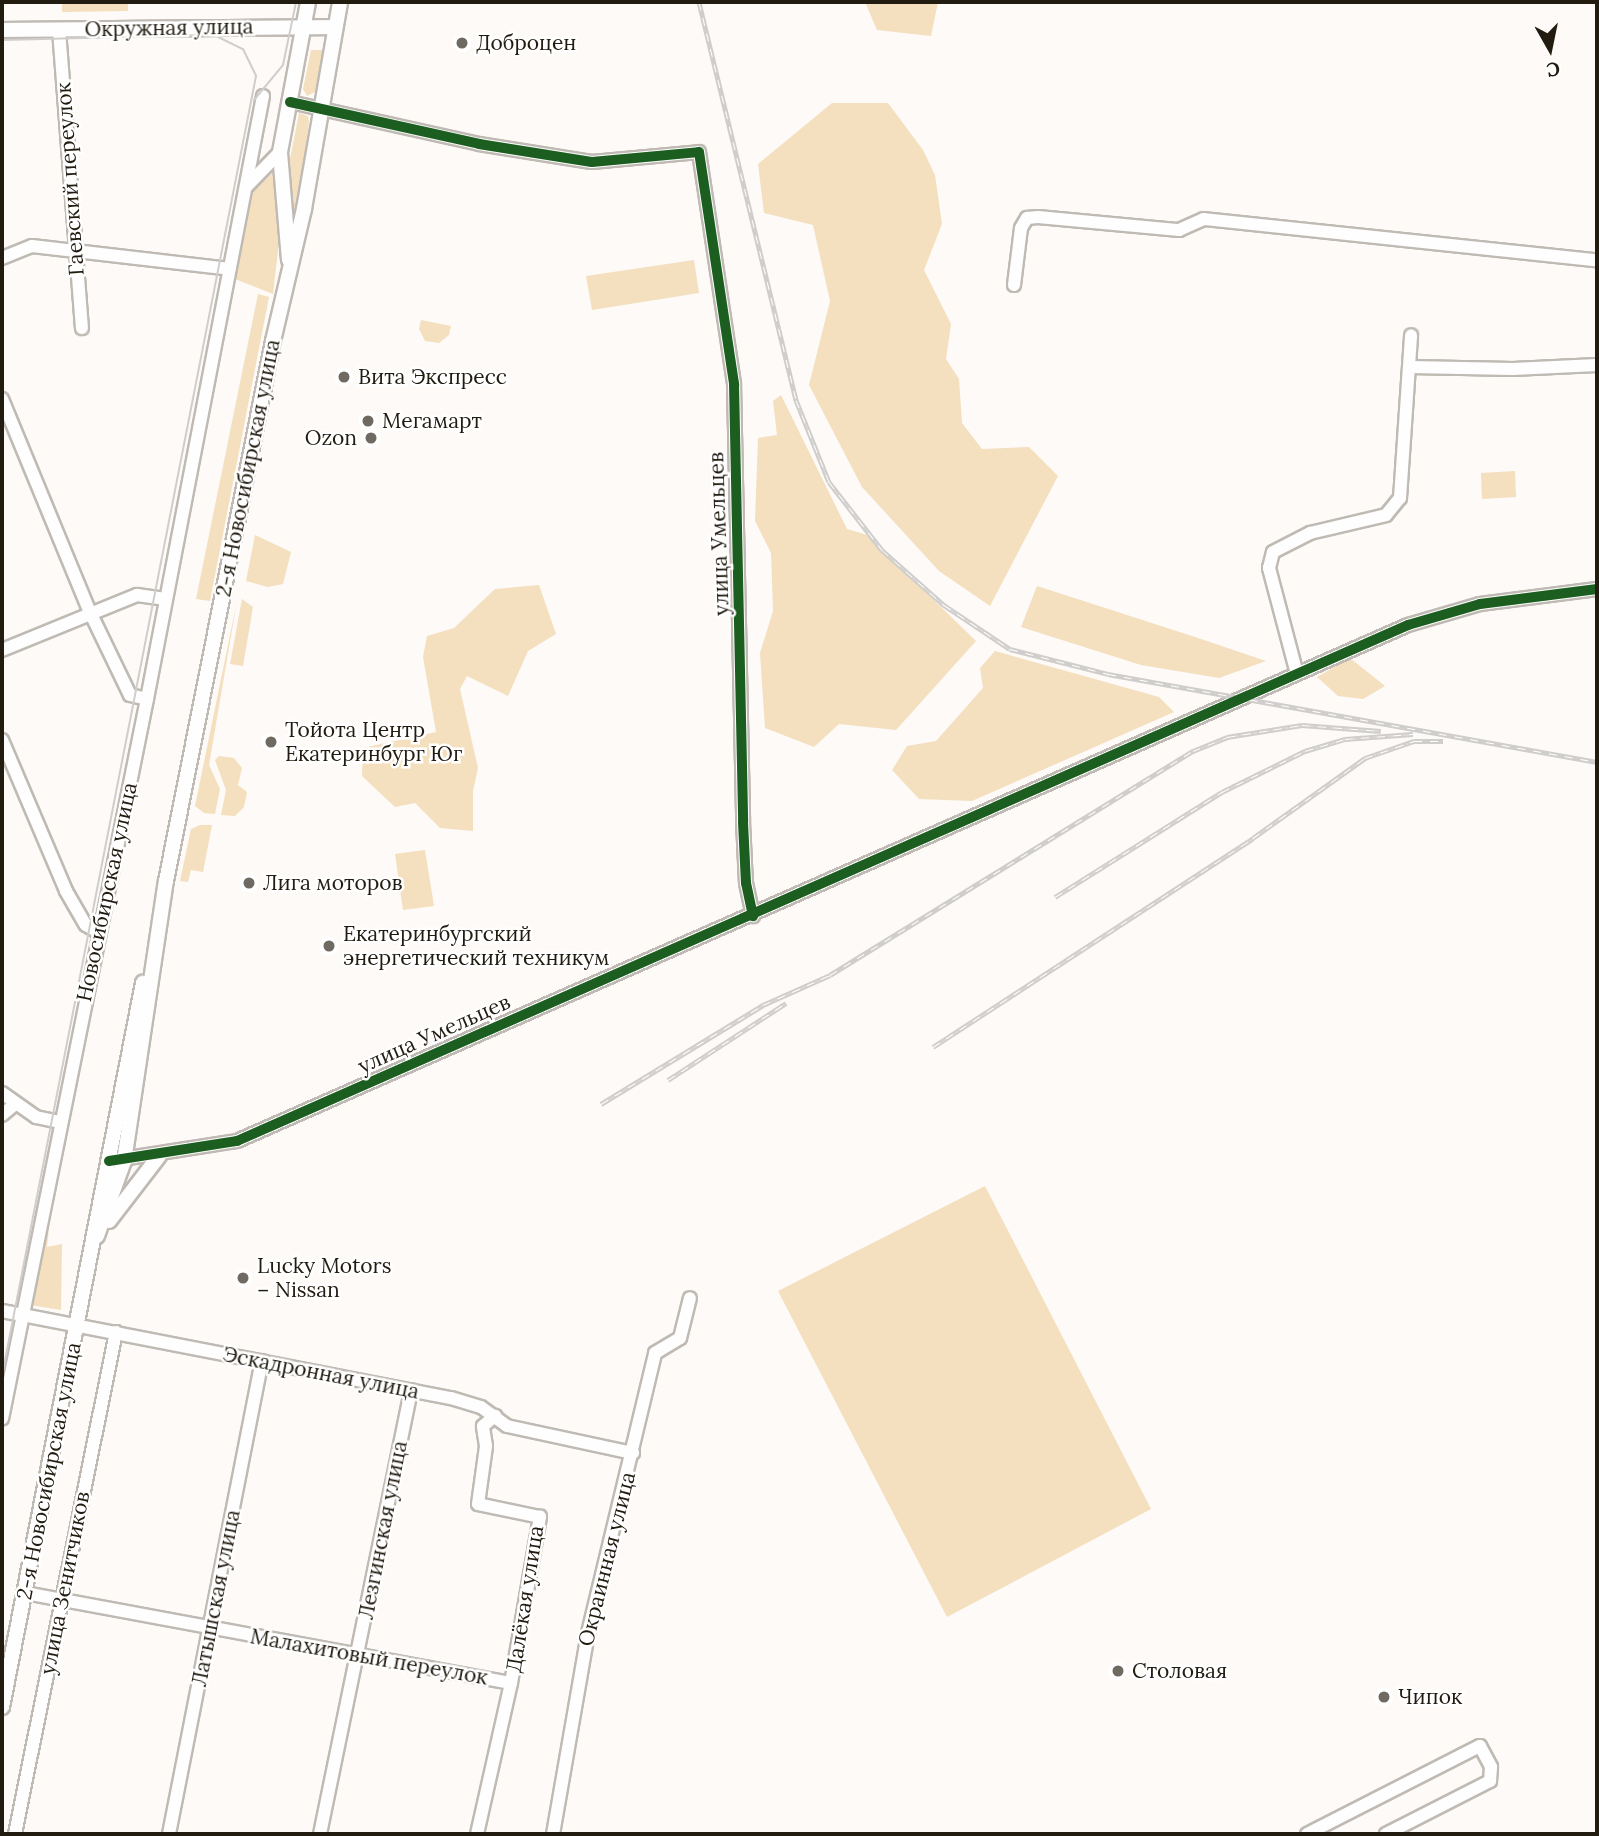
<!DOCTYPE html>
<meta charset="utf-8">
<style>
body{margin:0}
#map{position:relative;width:1599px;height:1836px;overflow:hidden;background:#fdfaf7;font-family:Lora,serif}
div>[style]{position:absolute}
.green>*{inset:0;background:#f4dfbe}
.roads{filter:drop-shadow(2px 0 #bfbab3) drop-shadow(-2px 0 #bfbab3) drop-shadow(0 2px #bfbab3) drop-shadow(0 -2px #bfbab3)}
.minor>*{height:12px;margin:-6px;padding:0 6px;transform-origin:6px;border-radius:6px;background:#fffefe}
.major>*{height:14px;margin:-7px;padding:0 7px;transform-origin:7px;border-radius:7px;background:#fffefe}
.tram>*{height:2px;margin:-1px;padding:0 1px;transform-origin:1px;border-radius:1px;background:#cfcecc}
.rail>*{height:5px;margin-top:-2.5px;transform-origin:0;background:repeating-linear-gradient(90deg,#fff 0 8px,#cfcecc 0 16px);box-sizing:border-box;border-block:2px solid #cfcecc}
.cycleway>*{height:10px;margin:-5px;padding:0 5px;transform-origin:5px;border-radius:5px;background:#1b5e20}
.dots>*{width:19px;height:19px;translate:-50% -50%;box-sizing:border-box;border:4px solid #fff;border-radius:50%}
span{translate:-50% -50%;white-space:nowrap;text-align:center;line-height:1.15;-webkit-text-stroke:5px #fff;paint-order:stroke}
.street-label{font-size:21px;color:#211b10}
.poi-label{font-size:21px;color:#211b10}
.left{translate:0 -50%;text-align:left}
.right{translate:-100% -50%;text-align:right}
.frame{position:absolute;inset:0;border:4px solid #211b10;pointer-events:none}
.north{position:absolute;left:1515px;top:14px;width:70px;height:70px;-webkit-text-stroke:5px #fff;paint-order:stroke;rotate:171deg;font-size:19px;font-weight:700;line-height:28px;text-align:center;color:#211b10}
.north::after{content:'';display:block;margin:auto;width:24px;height:32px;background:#211b10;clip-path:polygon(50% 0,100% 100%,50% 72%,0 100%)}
</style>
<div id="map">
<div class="green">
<div style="clip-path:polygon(62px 2px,128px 2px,128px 11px,62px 12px)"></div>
<div style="clip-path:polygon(865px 2px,938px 2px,931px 36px,877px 30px)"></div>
<div style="clip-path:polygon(311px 50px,323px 50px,315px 92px,307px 96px,303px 89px)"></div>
<div style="clip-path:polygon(832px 103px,888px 103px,923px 150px,935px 175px,942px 224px,924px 270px,951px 324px,946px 359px,959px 379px,962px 423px,982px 449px,1029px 447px,1058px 476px,990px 606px,939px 571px,862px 487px,809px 385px,830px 301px,813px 225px,764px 213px,758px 164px)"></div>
<div style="clip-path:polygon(299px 113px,308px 116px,309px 121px,293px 246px,290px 159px)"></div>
<div style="clip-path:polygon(273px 173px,279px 242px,273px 294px,235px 279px,252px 192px)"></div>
<div style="clip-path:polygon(694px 260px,699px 293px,592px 310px,586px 276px)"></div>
<div style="clip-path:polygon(258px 294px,269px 297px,210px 601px,196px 599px)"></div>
<div style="clip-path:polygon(421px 320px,451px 326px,449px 335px,439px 343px,425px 341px,419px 329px)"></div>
<div style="clip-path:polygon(781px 395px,847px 529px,867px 535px,976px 641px,896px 730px,839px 724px,814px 747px,765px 728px,760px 653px,773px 611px,771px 553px,755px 521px,758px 438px,777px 435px,773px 401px)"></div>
<div style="clip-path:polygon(1515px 471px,1516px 497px,1482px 499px,1481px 473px)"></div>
<div style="clip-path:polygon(255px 535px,291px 552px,283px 584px,268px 587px,246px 581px)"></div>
<div style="clip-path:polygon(539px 585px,556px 634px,528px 651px,508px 696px,467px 676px,460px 689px,478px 768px,473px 791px,473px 831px,440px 828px,415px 803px,395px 807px,362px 776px,363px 748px,436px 732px,423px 657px,427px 636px,454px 628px,495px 589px)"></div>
<div style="clip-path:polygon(1037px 586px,1192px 636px,1266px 661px,1219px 678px,1141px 665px,1021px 627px)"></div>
<div style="clip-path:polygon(242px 599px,253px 607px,243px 666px,230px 664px)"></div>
<div style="clip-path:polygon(237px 601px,209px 765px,220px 789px,215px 814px,204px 813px,195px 806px)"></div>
<div style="clip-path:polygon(995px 651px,1159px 697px,1174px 712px,972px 801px,919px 799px,892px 770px,907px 746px,936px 741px,983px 688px,980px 668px)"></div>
<div style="clip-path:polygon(1350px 658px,1385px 686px,1363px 699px,1338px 696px,1317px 677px)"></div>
<div style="clip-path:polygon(219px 756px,234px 758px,242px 768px,238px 785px,247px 792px,244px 807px,235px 816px,221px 815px,226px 790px,215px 760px)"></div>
<div style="clip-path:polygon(200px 825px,212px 825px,203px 872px,191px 870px,188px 882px,180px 881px,191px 829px)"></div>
<div style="clip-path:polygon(425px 850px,434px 906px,403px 910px,395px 854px)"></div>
<div style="clip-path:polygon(985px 1186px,1151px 1509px,947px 1617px,778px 1291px)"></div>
<div style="clip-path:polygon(49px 1228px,47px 1247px,62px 1244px,61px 1310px,30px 1305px)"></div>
</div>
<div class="roads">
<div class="minor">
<div style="left:59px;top:30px;width:299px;rotate:85.6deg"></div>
<div style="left:290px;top:102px;width:194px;rotate:12.5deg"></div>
<div style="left:479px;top:144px;width:114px;rotate:9.1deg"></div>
<div style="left:592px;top:162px;width:107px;rotate:-5.3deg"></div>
<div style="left:699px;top:152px;width:235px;rotate:81.4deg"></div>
<div style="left:734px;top:384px;width:438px;rotate:88.8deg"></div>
<div style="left:743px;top:822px;width:61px;rotate:87.2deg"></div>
<div style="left:746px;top:883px;width:34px;rotate:78deg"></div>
<div style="left:247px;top:186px;width:47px;rotate:-45.9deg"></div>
<div style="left:2px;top:258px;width:32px;rotate:-22deg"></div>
<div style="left:32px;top:246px;width:199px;rotate:6.6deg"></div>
<div style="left:1014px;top:285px;width:57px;rotate:-83deg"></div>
<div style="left:1021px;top:228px;width:12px;rotate:-59deg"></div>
<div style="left:1027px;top:218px;width:11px;rotate:-5deg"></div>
<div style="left:1038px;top:217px;width:142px;rotate:5.3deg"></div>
<div style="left:1179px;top:230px;width:27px;rotate:-24deg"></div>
<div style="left:1204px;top:219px;width:395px;rotate:6deg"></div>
<div style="left:1410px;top:367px;width:103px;rotate:1.1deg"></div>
<div style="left:1513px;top:369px;width:84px;rotate:-2.7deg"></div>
<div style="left:2px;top:399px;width:230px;rotate:67.6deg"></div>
<div style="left:90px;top:612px;width:92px;rotate:64.3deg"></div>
<div style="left:130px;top:695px;width:17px;rotate:13deg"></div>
<div style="left:147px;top:699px;width:734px;rotate:101.39deg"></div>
<div style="left:2px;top:650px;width:146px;rotate:-22.2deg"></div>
<div style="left:137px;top:595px;width:27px;rotate:8deg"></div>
<div style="left:1297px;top:674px;width:110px;rotate:-104.8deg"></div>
<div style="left:1269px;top:568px;width:16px;rotate:-76deg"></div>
<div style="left:1273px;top:552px;width:42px;rotate:-27.2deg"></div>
<div style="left:1310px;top:533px;width:78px;rotate:-13.3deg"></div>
<div style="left:1386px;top:515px;width:22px;rotate:-51deg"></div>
<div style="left:1400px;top:498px;width:163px;rotate:-86.1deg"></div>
<div style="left:147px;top:699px;width:614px;rotate:-79.11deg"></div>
<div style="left:2px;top:740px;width:164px;rotate:67deg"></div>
<div style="left:66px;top:891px;width:39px;rotate:60deg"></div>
<div style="left:86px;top:925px;width:14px;rotate:30deg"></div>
<div style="left:2px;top:1093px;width:42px;rotate:35.2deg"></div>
<div style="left:36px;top:1117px;width:25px;rotate:12deg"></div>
<div style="left:2px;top:1115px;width:16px;rotate:-40deg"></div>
<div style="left:109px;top:1161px;width:130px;rotate:-8.9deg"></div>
<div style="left:237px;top:1141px;width:1280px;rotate:-23.78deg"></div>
<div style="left:1408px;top:625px;width:75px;rotate:-16.3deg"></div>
<div style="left:1480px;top:604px;width:118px;rotate:-7.3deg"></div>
<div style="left:2px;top:1311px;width:457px;rotate:11deg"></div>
<div style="left:451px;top:1398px;width:31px;rotate:17deg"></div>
<div style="left:481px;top:1407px;width:32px;rotate:36deg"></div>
<div style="left:507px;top:1426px;width:129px;rotate:12.1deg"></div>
<div style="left:25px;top:1593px;width:494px;rotate:10.5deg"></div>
<div style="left:15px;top:1834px;width:512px;rotate:-78.62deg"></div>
<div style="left:169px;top:1834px;width:482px;rotate:-78.9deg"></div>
<div style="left:320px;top:1834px;width:453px;rotate:-78.4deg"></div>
<div style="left:477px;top:1834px;width:155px;rotate:-77.3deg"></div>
<div style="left:511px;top:1683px;width:169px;rotate:-80.1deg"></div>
<div style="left:540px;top:1517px;width:63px;rotate:-168.2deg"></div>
<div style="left:478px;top:1504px;width:59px;rotate:-82.1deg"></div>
<div style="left:486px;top:1446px;width:20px;rotate:-99deg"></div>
<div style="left:483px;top:1426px;width:16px;rotate:-40deg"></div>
<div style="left:553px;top:1834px;width:204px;rotate:-80.1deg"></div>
<div style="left:588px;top:1633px;width:288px;rotate:-76.5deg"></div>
<div style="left:655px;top:1353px;width:29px;rotate:-31deg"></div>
<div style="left:680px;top:1338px;width:41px;rotate:-76deg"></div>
<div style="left:1307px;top:1834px;width:194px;rotate:-27deg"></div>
<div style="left:1480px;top:1746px;width:24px;rotate:62deg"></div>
<div style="left:1491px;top:1767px;width:14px;rotate:94deg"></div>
<div style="left:1490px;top:1781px;width:117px;rotate:153deg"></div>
</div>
<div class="major">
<div style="left:2px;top:30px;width:333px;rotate:-0.5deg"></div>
<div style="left:289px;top:260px;width:108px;rotate:-94.8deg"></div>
<div style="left:280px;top:152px;width:153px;rotate:-79.4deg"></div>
<div style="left:109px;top:1221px;width:82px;rotate:-52.4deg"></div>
<div style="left:97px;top:1236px;width:80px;rotate:-70.2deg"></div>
<div style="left:124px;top:1161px;width:283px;rotate:-81.5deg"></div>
<div style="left:166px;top:881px;width:550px;rotate:-78.79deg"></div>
<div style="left:273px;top:341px;width:136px;rotate:-76.8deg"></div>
<div style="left:304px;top:209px;width:210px;rotate:-80.1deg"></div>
<div style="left:2px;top:1707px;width:738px;rotate:-78.98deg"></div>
</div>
</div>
<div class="tram">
<div style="left:2px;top:40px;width:212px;rotate:-1.4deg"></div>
<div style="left:214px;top:35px;width:32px;rotate:26deg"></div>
<div style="left:243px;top:49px;width:30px;rotate:64deg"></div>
<div style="left:256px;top:76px;width:1325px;rotate:101.06deg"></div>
<div style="left:254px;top:100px;width:45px;rotate:-50.4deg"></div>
<div style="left:283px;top:65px;width:64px;rotate:-78.3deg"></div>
</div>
<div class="rail">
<div style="left:699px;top:2px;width:410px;rotate:76.3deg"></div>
<div style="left:796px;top:400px;width:88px;rotate:68.1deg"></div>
<div style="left:829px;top:482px;width:86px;rotate:52.1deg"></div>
<div style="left:882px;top:550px;width:83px;rotate:41.6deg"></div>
<div style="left:944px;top:605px;width:79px;rotate:33.7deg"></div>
<div style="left:1010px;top:649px;width:101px;rotate:14.3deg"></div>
<div style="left:1108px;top:674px;width:497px;rotate:10.2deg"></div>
<div style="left:1055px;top:897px;width:197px;rotate:-32.2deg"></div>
<div style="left:1222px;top:792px;width:93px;rotate:-26.3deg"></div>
<div style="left:1305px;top:751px;width:42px;rotate:-16.7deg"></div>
<div style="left:1345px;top:739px;width:68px;rotate:-4.2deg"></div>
<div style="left:933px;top:1047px;width:382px;rotate:-33.1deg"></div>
<div style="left:1253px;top:838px;width:138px;rotate:-35.5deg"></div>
<div style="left:1365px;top:758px;width:52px;rotate:-19.1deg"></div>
<div style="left:1414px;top:741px;width:29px"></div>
<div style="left:668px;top:1080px;width:141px;rotate:-33.1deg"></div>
<div style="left:601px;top:1104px;width:190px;rotate:-31.4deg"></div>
<div style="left:763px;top:1005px;width:73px;rotate:-24.1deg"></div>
<div style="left:830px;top:975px;width:427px;rotate:-31.7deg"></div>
<div style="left:1193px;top:751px;width:37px;rotate:-22deg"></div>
<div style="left:1227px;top:737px;width:76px;rotate:-9.1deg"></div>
<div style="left:1302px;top:725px;width:79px;rotate:4.3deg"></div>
</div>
<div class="cycleway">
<div style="left:290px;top:102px;width:194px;rotate:12.5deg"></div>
<div style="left:479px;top:144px;width:114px;rotate:9.1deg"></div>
<div style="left:592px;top:162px;width:107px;rotate:-5.3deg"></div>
<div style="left:699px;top:152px;width:235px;rotate:81.4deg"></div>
<div style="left:734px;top:384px;width:438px;rotate:88.8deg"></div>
<div style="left:743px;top:822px;width:61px;rotate:87.2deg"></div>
<div style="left:746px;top:883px;width:34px;rotate:78deg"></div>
<div style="left:109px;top:1161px;width:130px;rotate:-8.9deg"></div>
<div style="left:237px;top:1141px;width:1280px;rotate:-23.78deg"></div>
<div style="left:1408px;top:625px;width:75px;rotate:-16.3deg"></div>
<div style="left:1480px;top:604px;width:118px;rotate:-7.3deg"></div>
</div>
<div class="dots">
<div style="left:462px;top:43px;background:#6e6961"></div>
<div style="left:344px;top:377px;background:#6e6961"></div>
<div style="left:368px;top:421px;background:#6e6961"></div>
<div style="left:371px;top:438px;background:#6e6961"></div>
<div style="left:271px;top:742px;background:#6e6961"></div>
<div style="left:249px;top:883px;background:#6e6961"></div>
<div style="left:329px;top:946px;background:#6e6961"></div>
<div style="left:243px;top:1278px;background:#6e6961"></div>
<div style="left:1118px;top:1671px;background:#6e6961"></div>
<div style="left:1384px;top:1697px;background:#6e6961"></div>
</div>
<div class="street-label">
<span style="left:169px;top:28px;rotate:-1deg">Окружная улица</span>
<span style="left:70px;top:179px;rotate:-94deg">Гаевский переулок</span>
<span style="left:248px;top:468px;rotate:-79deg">2-я Новосибирская улица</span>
<span style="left:719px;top:534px;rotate:-92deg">улица Умельцев</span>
<span style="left:107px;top:892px;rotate:-78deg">Новосибирская улица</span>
<span style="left:434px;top:1034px;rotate:-24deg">улица Умельцев</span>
<span style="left:321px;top:1373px;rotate:11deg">Эскадронная улица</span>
<span style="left:49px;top:1471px;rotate:-79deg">2-я Новосибирская улица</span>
<span style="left:383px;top:1530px;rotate:-79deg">Лезгинская улица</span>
<span style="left:607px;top:1559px;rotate:-76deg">Окраинная улица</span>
<span style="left:65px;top:1583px;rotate:-79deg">улица Зенитчиков</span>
<span style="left:216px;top:1598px;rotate:-79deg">Латышская улица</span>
<span style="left:525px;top:1599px;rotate:-81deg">Далёкая улица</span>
<span style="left:369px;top:1657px;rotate:10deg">Малахитовый переулок</span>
</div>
<div class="poi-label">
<span class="left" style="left:476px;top:43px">Доброцен</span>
<span class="left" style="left:358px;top:377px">Вита Экспресс</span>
<span class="left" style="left:382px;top:421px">Мегамарт</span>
<span class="right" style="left:357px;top:438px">Ozon</span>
<span class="left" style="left:285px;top:742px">Тойота Центр<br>Екатеринбург Юг</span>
<span class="left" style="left:263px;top:883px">Лига моторов</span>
<span class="left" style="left:343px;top:946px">Екатеринбургский<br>энергетический техникум</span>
<span class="left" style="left:257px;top:1278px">Lucky Motors<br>– Nissan</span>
<span class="left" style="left:1132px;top:1671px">Столовая</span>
<span class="left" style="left:1398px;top:1697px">Чипок</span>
</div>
<div class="frame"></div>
<div class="north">С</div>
</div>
